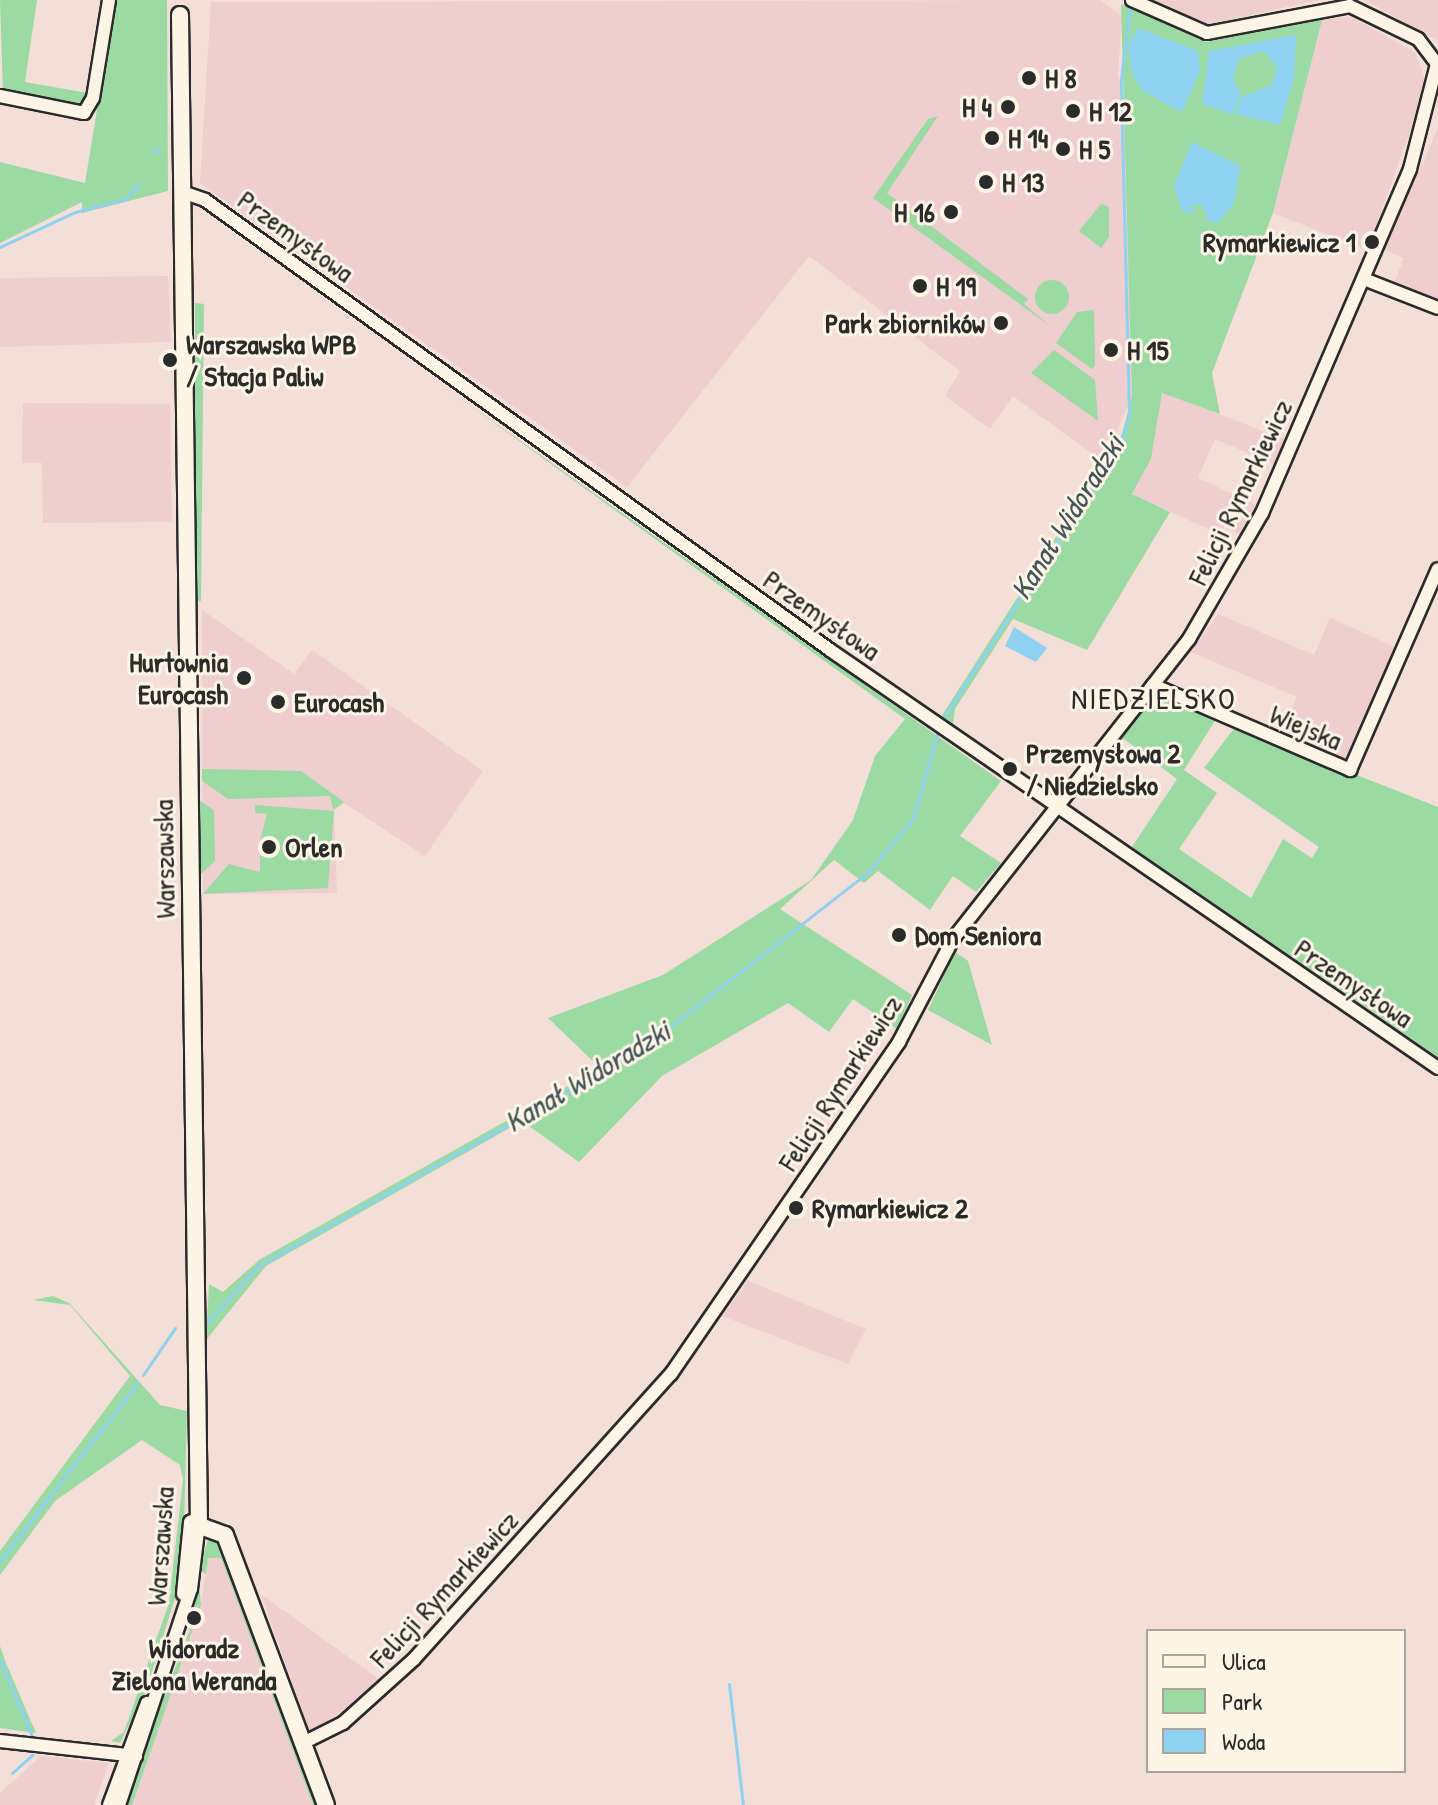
<!DOCTYPE html>
<meta charset="utf-8">
<style>
body{margin:0}
#map{position:relative;width:1438px;height:1805px;overflow:hidden;background:#f4ded8;font-family:"Patrick Hand",sans-serif}
div>[style]{position:absolute}
.built>*{inset:0;background:#eecece}
.green>*{inset:0;background:#9bdaa3}
.round{border-radius:50%}
.water>*{inset:0;background:#8ed1f0}
.stream>*{height:3px;margin:-1.5px;padding:0 1.5px;transform-origin:1.5px;border-radius:1.5px;background:#8ed1f0}
.roads{filter:drop-shadow(2px 0 #2b2b2b) drop-shadow(-2px 0 #2b2b2b) drop-shadow(0 2px #2b2b2b) drop-shadow(0 -2px #2b2b2b)}
.minor>*{height:12px;margin:-6px;padding:0 6px;transform-origin:6px;border-radius:6px;background:#fcf5e5}
.major>*{height:16px;margin:-8px;padding:0 8px;transform-origin:8px;border-radius:8px;background:#fcf5e5}
.dots>*{width:22px;height:22px;translate:-50% -50%;box-sizing:border-box;border:4px solid #fcf5e5;border-radius:50%}
span{translate:-50% -50%;white-space:nowrap;text-align:center;line-height:1.15;-webkit-text-stroke:6px #fcf5e5;paint-order:stroke}
.poi-label{font-size:28px;color:#2b2b2b;font-weight:700}
.left{translate:0 -50%;text-align:left}
.right{translate:-100% -50%;text-align:right}
.street-label{font-size:28px;color:#2b2b2b}
.water-label{font-size:30px;color:#44545c;font-style:italic}
.neighbourhood-label{font-size:30px;color:#2b2b2b;letter-spacing:2px}
.legend{position:absolute;left:1146px;top:1629px;width:260px;height:144px;box-sizing:border-box;background:#fcf5e5;border:2px solid #a8a49b;margin:0;padding:10px 14px;list-style:none;font-size:24px;color:#2b2b2b}
.legend li{display:flex;align-items:center;gap:16px;height:40px}
.legend b{width:40px;border:2px solid #a8a49b}
</style>
<div id="map">
<div class="built">
<div style="clip-path:polygon(1100px 0,1122px 16px,1118px 76px,1125px 99px,1132px 396px,1104px 462px,1013px 396px,990px 429px,945px 396px,960px 371px,809px 256px,627px 487px,200px 183px,211px 2px)"></div>
<div style="clip-path:polygon(1153px 0,1319px 0,1209px 24px)"></div>
<div style="clip-path:polygon(1365px 0,1438px 0,1438px 41px)"></div>
<div style="clip-path:polygon(1351px 17px,1415px 52px,1427px 85px,1367px 250px,1273px 213px,1322px 20px)"></div>
<div style="clip-path:polygon(1438px 128px,1438px 300px,1394px 283px,1404px 258px,1384px 250px)"></div>
<div style="clip-path:polygon(168px 276px,171px 342px,0 347px,0 278px)"></div>
<div style="clip-path:polygon(1162px 392px,1289px 441px,1276px 465px,1215px 439px,1198px 478px,1258px 506px,1244px 537px,1225px 526px,1219px 534px,1132px 494px,1151px 459px)"></div>
<div style="clip-path:polygon(23px 403px,170px 404px,172px 522px,43px 523px,42px 463px,22px 463px)"></div>
<div style="clip-path:polygon(202px 610px,294px 674px,312px 650px,483px 771px,425px 856px,344px 803px,334px 811px,337px 893px,203px 894px)"></div>
<div style="clip-path:polygon(1218px 614px,1314px 655px,1330px 618px,1400px 649px,1357px 752px,1343px 759px,1282px 733px,1297px 697px,1191px 652px)"></div>
<div style="clip-path:polygon(748px 1281px,866px 1329px,848px 1364px,722px 1316px)"></div>
<div style="clip-path:polygon(208px 1557px,221px 1557px,313px 1805px,132px 1805px,201px 1604px)"></div>
<div style="clip-path:polygon(261px 1594px,384px 1683px,310px 1733px)"></div>
<div style="clip-path:polygon(41px 1756px,109px 1763px,94px 1805px,0 1805px,0 1793px)"></div>
</div>
<div class="green">
<div style="clip-path:polygon(0 0,37px 0,25px 82px,88px 93px,85px 108px,3px 92px)"></div>
<div style="clip-path:polygon(115px 0,167px 0,168px 191px,82px 213px,82px 202px,0 243px,0 162px,85px 183px)"></div>
<div style="clip-path:polygon(1121px 4px,1205px 42px,1322px 20px,1273px 213px,1212px 373px,1220px 414px,1162px 393px,1151px 459px,1132px 494px,1170px 512px,1087px 650px,1013px 619px,955px 709px,953px 726px,941px 717px,1122px 434px,1132px 396px)"></div>
<div style="clip-path:polygon(938px 116px,887px 193px,1028px 299px,1024px 304px,1050px 326px,873px 198px,928px 119px)"></div>
<div style="clip-path:polygon(1101px 204px,1109px 207px,1109px 237px,1101px 248px,1079px 231px)"></div>
<div class="round" style="left:1035px;top:280px;width:34px;height:34px"></div>
<div style="clip-path:polygon(195px 303px,204px 304px,201px 601px,195px 600px)"></div>
<div style="clip-path:polygon(1094px 310px,1095px 366px,1092px 369px,1056px 343px,1077px 312px)"></div>
<div style="clip-path:polygon(1054px 350px,1095px 380px,1098px 421px,1031px 373px)"></div>
<div style="clip-path:polygon(444px 387px,1001px 781px,960px 836px,1001px 863px,976px 892px,953px 876px,930px 910px,878px 871px,864px 883px,834px 860px,780px 909px,912px 995px,897px 1029px,853px 999px,829px 1032px,788px 1003px,662px 1076px,579px 1162px,522px 1121px,266px 1266px,206px 1340px,209px 1284px,223px 1292px,259px 1260px,600px 1068px,548px 1018px,663px 975px,811px 880px,853px 820px,875px 756px,905px 719px)"></div>
<div style="clip-path:polygon(1153px 696px,1216px 719px,1184px 770px,1217px 793px,1179px 849px,1251px 898px,1283px 839px,1312px 858px,1319px 847px,1204px 768px,1235px 727px,1438px 807px,1438px 1057px,1132px 847px,1177px 779px,1124px 739px,1116px 742px)"></div>
<div style="clip-path:polygon(202px 769px,301px 771px,344px 802px,333px 810px,330px 796px,228px 799px,202px 781px)"></div>
<div style="clip-path:polygon(199px 800px,214px 810px,215px 861px,199px 876px)"></div>
<div style="clip-path:polygon(255px 805px,334px 811px,328px 888px,203px 894px,229px 864px,260px 872px,260px 856px,269px 855px,260px 841px,267px 814px,255px 813px)"></div>
<div style="clip-path:polygon(955px 952px,968px 961px,992px 1045px,928px 1010px)"></div>
<div style="clip-path:polygon(53px 1296px,69px 1303px,160px 1405px,187px 1411px,184px 1528px,178px 1589px,146px 1690px,120px 1743px,111px 1741px,124px 1732px,169px 1603px,183px 1480px,180px 1465px,142px 1440px,55px 1501px,0 1575px,0 1551px,130px 1376px,70px 1305px,33px 1300px)"></div>
<div style="clip-path:polygon(209px 1536px,221px 1539px,320px 1805px,313px 1805px,221px 1558px,208px 1558px,206px 1574px,199px 1570px)"></div>
<div style="clip-path:polygon(199px 1582px,201px 1604px,178px 1673px,132px 1805px,123px 1805px,189px 1632px)"></div>
<div style="clip-path:polygon(0 1646px,6px 1663px,36px 1733px,0 1728px)"></div>
</div>
<div class="water">
<div style="clip-path:polygon(1138px 28px,1198px 51px,1200px 71px,1182px 112px,1143px 91px,1133px 76px,1128px 45px)"></div>
<div style="clip-path:polygon(1296px 35px,1294px 78px,1280px 125px,1235px 114px,1242px 97px,1272px 85px,1277px 68px,1264px 51px,1239px 59px,1233px 79px,1241px 95px,1232px 114px,1202px 104px,1209px 51px)"></div>
<div style="clip-path:polygon(1192px 142px,1240px 166px,1234px 203px,1219px 222px,1209px 222px,1202px 205px,1193px 205px,1193px 215px,1181px 209px,1174px 186px)"></div>
<div style="clip-path:polygon(1014px 627px,1047px 648px,1036px 662px,1005px 646px)"></div>
</div>
<div class="stream">
<div style="left:152px;top:152px;width:9px;rotate:-21deg"></div>
<div style="left:0;top:247px;width:83px;rotate:-25deg"></div>
<div style="left:75px;top:212px;width:52px;rotate:-14.6deg"></div>
<div style="left:125px;top:199px;width:21px;rotate:-47deg"></div>
<div style="left:942px;top:720px;width:331px;rotate:-57.2deg"></div>
<div style="left:1121px;top:442px;width:29px;rotate:-74deg"></div>
<div style="left:1129px;top:414px;width:336px;rotate:-91.4deg"></div>
<div style="left:1121px;top:78px;width:71px;rotate:-82.7deg"></div>
<div style="left:206px;top:1324px;width:78px;rotate:-48.1deg"></div>
<div style="left:258px;top:1266px;width:442px;rotate:-29.5deg"></div>
<div style="left:643px;top:1048px;width:286px;rotate:-38deg"></div>
<div style="left:868px;top:872px;width:70px;rotate:-49.7deg"></div>
<div style="left:913px;top:819px;width:88px;rotate:-74.2deg"></div>
<div style="left:143px;top:1375px;width:57px;rotate:-55.8deg"></div>
<div style="left:0;top:1561px;width:224px;rotate:-52.3deg"></div>
<div style="left:0;top:1660px;width:82px;rotate:67.2deg"></div>
<div style="left:729px;top:1684px;width:122px;rotate:83.4deg"></div>
<div style="left:12px;top:1773px;width:28px;rotate:-42deg"></div>
</div>
<div class="roads">
<div class="minor">
<div style="left:0;top:96px;width:86px;rotate:11.4deg"></div>
<div style="left:84px;top:113px;width:17px;rotate:-59deg"></div>
<div style="left:93px;top:98px;width:99px;rotate:-80.7deg"></div>
<div style="left:185px;top:193px;width:21px;rotate:19deg"></div>
<div style="left:205px;top:200px;width:770px;rotate:35.75deg"></div>
<div style="left:830px;top:650px;width:738px;rotate:34.51deg"></div>
<div style="left:1364px;top:279px;width:79px;rotate:21.4deg"></div>
<div style="left:1153px;top:685px;width:215px;rotate:23.3deg"></div>
<div style="left:1350px;top:770px;width:219px;rotate:-66.4deg"></div>
<div style="left:183px;top:1594px;width:72px;rotate:-84.4deg"></div>
<div style="left:0;top:1741px;width:137px;rotate:6.3deg"></div>
<div style="left:303px;top:1743px;width:45px;rotate:-26.6deg"></div>
<div style="left:343px;top:1723px;width:96px;rotate:-42deg"></div>
<div style="left:414px;top:1659px;width:384px;rotate:-48deg"></div>
<div style="left:671px;top:1374px;width:403px;rotate:-55.5deg"></div>
<div style="left:899px;top:1042px;width:116px;rotate:-62.3deg"></div>
<div style="left:953px;top:939px;width:382px;rotate:-51.8deg"></div>
<div style="left:1189px;top:639px;width:146px;rotate:-59.9deg"></div>
<div style="left:1262px;top:513px;width:374px;rotate:-66.7deg"></div>
<div style="left:1410px;top:169px;width:108px;rotate:-75.6deg"></div>
<div style="left:1437px;top:64px;width:31px;rotate:-127deg"></div>
<div style="left:1418px;top:39px;width:76px;rotate:-154.1deg"></div>
<div style="left:1350px;top:6px;width:146px;rotate:169.3deg"></div>
<div style="left:1207px;top:33px;width:82px;rotate:-156.3deg"></div>
<div style="left:109px;top:1805px;width:109px;rotate:-69.6deg"></div>
<div style="left:119px;top:1805px;width:228px;rotate:-71.6deg"></div>
<div style="left:191px;top:1589px;width:66px;rotate:-83.1deg"></div>
</div>
<div class="major">
<div style="left:180px;top:15px;width:1508px;rotate:89.28deg"></div>
<div style="left:192px;top:1523px;width:35px;rotate:20deg"></div>
<div style="left:225px;top:1535px;width:288px;rotate:69.5deg"></div>
</div>
</div>
<div class="dots">
<div style="left:1029px;top:78px;background:#2b2b2b"></div>
<div style="left:1008px;top:107px;background:#2b2b2b"></div>
<div style="left:1073px;top:111px;background:#2b2b2b"></div>
<div style="left:992px;top:138px;background:#2b2b2b"></div>
<div style="left:1063px;top:149px;background:#2b2b2b"></div>
<div style="left:986px;top:182px;background:#2b2b2b"></div>
<div style="left:951px;top:212px;background:#2b2b2b"></div>
<div style="left:1372px;top:242px;background:#2b2b2b"></div>
<div style="left:920px;top:286px;background:#2b2b2b"></div>
<div style="left:1001px;top:323px;background:#2b2b2b"></div>
<div style="left:1111px;top:350px;background:#2b2b2b"></div>
<div style="left:170px;top:360px;background:#2b2b2b"></div>
<div style="left:244px;top:678px;background:#2b2b2b"></div>
<div style="left:278px;top:702px;background:#2b2b2b"></div>
<div style="left:1010px;top:769px;background:#2b2b2b"></div>
<div style="left:269px;top:847px;background:#2b2b2b"></div>
<div style="left:899px;top:935px;background:#2b2b2b"></div>
<div style="left:796px;top:1208px;background:#2b2b2b"></div>
<div style="left:194px;top:1618px;background:#2b2b2b"></div>
</div>
<div class="poi-label">
<span class="left" style="left:1045px;top:78px">H 8</span>
<span class="right" style="left:992px;top:107px">H 4</span>
<span class="left" style="left:1089px;top:111px">H 12</span>
<span class="left" style="left:1008px;top:138px">H 14</span>
<span class="left" style="left:1079px;top:149px">H 5</span>
<span class="left" style="left:1002px;top:182px">H 13</span>
<span class="right" style="left:935px;top:212px">H 16</span>
<span class="right" style="left:1356px;top:242px">Rymarkiewicz 1</span>
<span class="left" style="left:936px;top:286px">H 19</span>
<span class="right" style="left:985px;top:323px">Park zbiorników</span>
<span class="left" style="left:186px;top:360px">Warszawska WPB<br>/ Stacja Paliw</span>
<span class="left" style="left:1127px;top:350px">H 15</span>
<span class="right" style="left:228px;top:678px">Hurtownia<br>Eurocash</span>
<span class="left" style="left:294px;top:702px">Eurocash</span>
<span class="left" style="left:1026px;top:769px">Przemysłowa 2<br>/ Niedzielsko</span>
<span class="left" style="left:285px;top:847px">Orlen</span>
<span class="left" style="left:915px;top:935px">Dom Seniora</span>
<span class="left" style="left:812px;top:1208px">Rymarkiewicz 2</span>
<span style="left:194px;top:1664px">Widoradz<br>Zielona Weranda</span>
</div>
<div class="street-label">
<span style="left:296px;top:236px;rotate:36deg">Przemysłowa</span>
<span style="left:1240px;top:492px;rotate:-64deg">Felicji Rymarkiewicz</span>
<span style="left:822px;top:615px;rotate:35deg">Przemysłowa</span>
<span style="left:1306px;top:727px;rotate:23deg">Wiejska</span>
<span style="left:164px;top:859px;rotate:-91deg">Warszawska</span>
<span style="left:1354px;top:983px;rotate:34deg">Przemysłowa</span>
<span style="left:840px;top:1083px;rotate:-57deg">Felicji Rymarkiewicz</span>
<span style="left:160px;top:1546px;rotate:-86deg">Warszawska</span>
<span style="left:444px;top:1589px;rotate:-47deg">Felicji Rymarkiewicz</span>
</div>
<div class="water-label">
<span style="left:1067px;top:517px;rotate:-58deg">Kanał Widoradzki</span>
<span style="left:587px;top:1076px;rotate:-31deg">Kanał Widoradzki</span>
</div>
<div class="neighbourhood-label">
<span style="left:1154px;top:698px">NIEDZIELSKO</span>
</div>
<ul class="legend">
<li><b style="height:10px;background:#fcf5e5"></b>Ulica</li>
<li><b style="height:22px;background:#9bdaa3"></b>Park</li>
<li><b style="height:22px;background:#8ed1f0"></b>Woda</li>
</ul>
</div>
